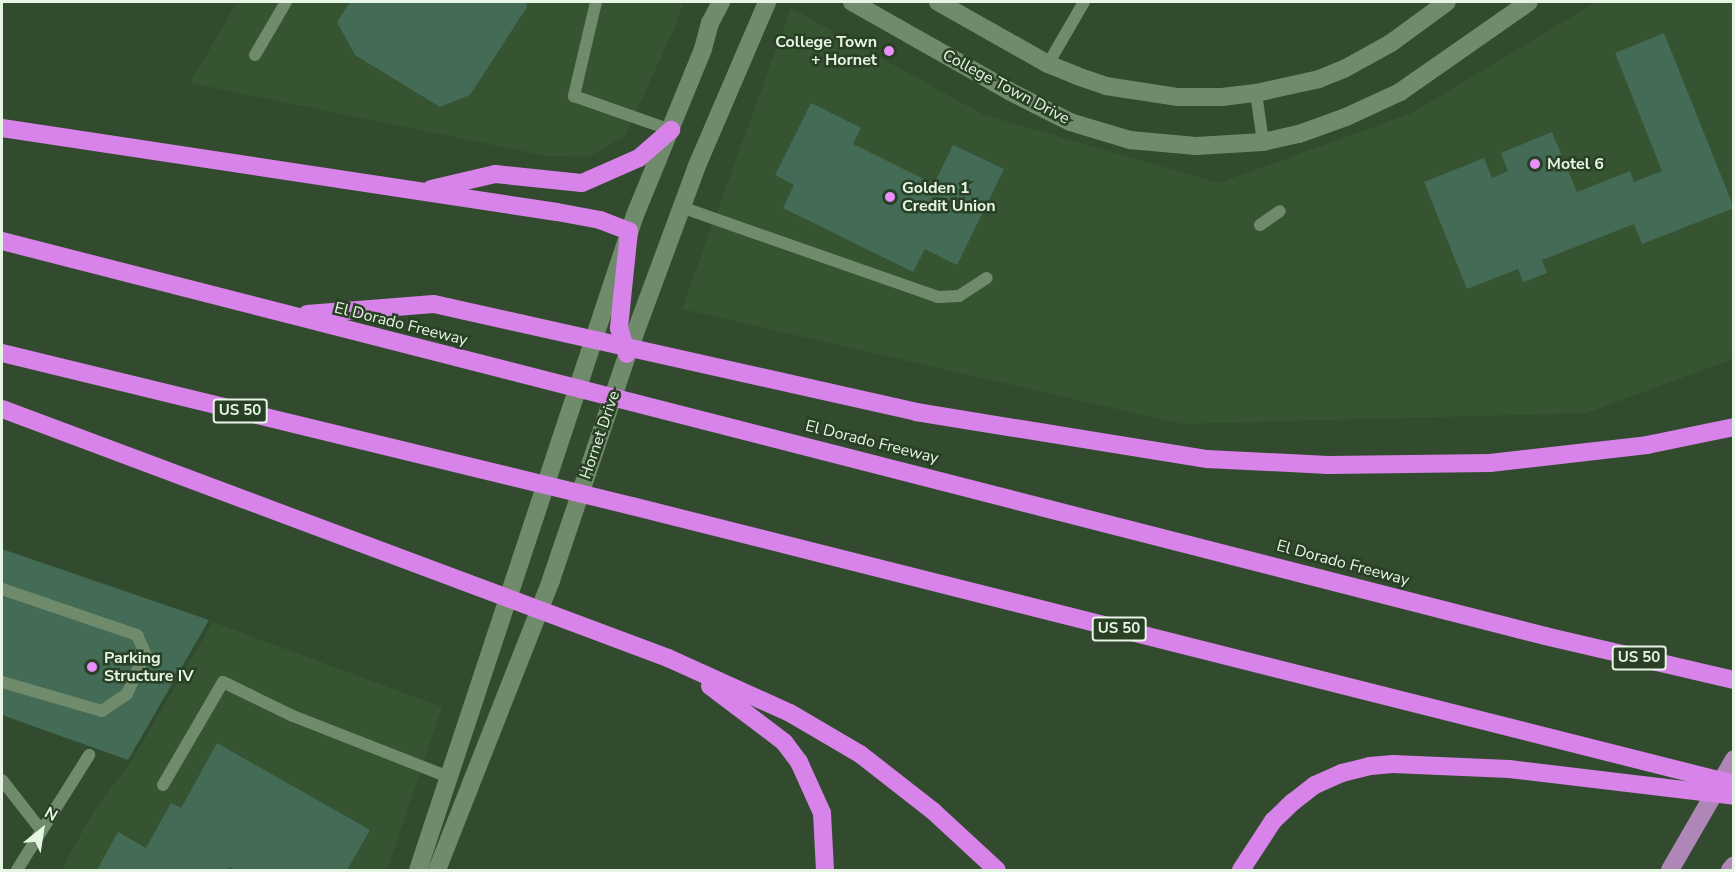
<!DOCTYPE html>
<style>
body{margin:0}
#map{position:relative;width:1735px;height:872px;overflow:hidden;background:#324b2e;font-family:"Nunito Sans",sans-serif}
div>[style]{position:absolute}
.built>*{inset:0;background:#365431}
.building>*{inset:0;background:#436b56}
.lane>*{height:12px;margin:-6px;padding:0 6px;transform-origin:6px;border-radius:6px;background:#708b6b}
.secondary>*{height:18px;margin:-9px;padding:0 9px;transform-origin:9px;border-radius:9px;background:#708b6b}
.primary>*{height:18px;margin:-9px;padding:0 9px;transform-origin:9px;border-radius:9px;background:#ae86b7}
.highway>*{height:18px;margin:-9px;padding:0 9px;transform-origin:9px;border-radius:9px;background:#d883e9}
.dots>*{width:16px;height:16px;translate:-50% -50%;box-sizing:border-box;border:3px solid #284024;border-radius:50%}
span{translate:-50% -50%;white-space:nowrap;text-align:center;line-height:1.15;-webkit-text-stroke:5px #284024;paint-order:stroke}
.shield-label span{padding:2px 4px;background:#284024;border:2px solid;border-radius:4px;-webkit-text-stroke-width:0}
.shield-label{font-size:15px;color:#e7f6e4;font-weight:700}
.poi-label{font-size:16px;color:#e7f6e4;font-weight:700}
.right{translate:-100% -50%;text-align:right}
.left{translate:0 -50%;text-align:left}
.street-label{font-size:16px;color:#e7f6e4}
.frame{position:absolute;inset:0;border:3px solid #e7f6e4;pointer-events:none}
.north{position:absolute;left:12px;top:800px;width:60px;height:60px;-webkit-text-stroke:4px #284024;paint-order:stroke;rotate:30deg;font-size:16px;font-weight:700;line-height:24px;text-align:center;color:#e7f6e4}
.north::after{content:'';display:block;margin:auto;width:21px;height:27px;background:#e7f6e4;clip-path:polygon(50% 0,100% 100%,50% 72%,0 100%)}
</style>
<div id="map">
<div class="built">
<div style="clip-path:polygon(237px 2px,684px 2px,675px 27px,625px 136px,588px 157px,547px 156px,190px 83px)"></div>
<div style="clip-path:polygon(1596px 2px,1733px 2px,1733px 359px,1586px 413px,1182px 424px,682px 309px,791px 8px,984px 115px,1219px 183px,1412px 113px)"></div>
<div style="clip-path:polygon(213px 622px,442px 707px,387px 870px,61px 870px,95px 809px,131px 762px)"></div>
</div>
<div class="building">
<div style="clip-path:polygon(350px 2px,526px 2px,527px 7px,470px 95px,440px 107px,355px 55px,337px 22px)"></div>
<div style="clip-path:polygon(1664px 33px,1734px 208px,1642px 244px,1634px 224px,1542px 260px,1547px 273px,1523px 282px,1518px 269px,1467px 289px,1424px 182px,1484px 158px,1492px 178px,1508px 171px,1501px 153px,1552px 132px,1577px 192px,1630px 171px,1634px 182px,1662px 171px,1615px 53px)"></div>
<div style="clip-path:polygon(811px 103px,861px 128px,853px 144px,934px 184px,953px 145px,1004px 169px,957px 265px,925px 249px,913px 272px,783px 208px,794px 185px,775px 175px)"></div>
<div style="clip-path:polygon(2px 549px,209px 620px,128px 760px,2px 715px)"></div>
<div style="clip-path:polygon(217px 743px,370px 830px,347px 870px,236px 870px,229px 867px,227px 870px,97px 870px,118px 832px,146px 848px,171px 803px,181px 808px)"></div>
</div>
<div class="lane">
<div style="left:596px;top:2px;width:97px;rotate:103.2deg"></div>
<div style="left:574px;top:96px;width:103px;rotate:19.3deg"></div>
<div style="left:255px;top:55px;width:61px;rotate:-59.7deg"></div>
<div style="left:1048px;top:64px;width:72px;rotate:-59.9deg"></div>
<div style="left:1256px;top:93px;width:49px;rotate:81.9deg"></div>
<div style="left:681px;top:207px;width:272px;rotate:19.3deg"></div>
<div style="left:938px;top:297px;width:21px;rotate:-3deg"></div>
<div style="left:959px;top:296px;width:33px;rotate:-33deg"></div>
<div style="left:1260px;top:225px;width:24px;rotate:-35deg"></div>
<div style="left:2px;top:589px;width:143px;rotate:18.8deg"></div>
<div style="left:137px;top:635px;width:20px;rotate:66deg"></div>
<div style="left:145px;top:653px;width:45px;rotate:113.7deg"></div>
<div style="left:127px;top:694px;width:30px;rotate:146deg"></div>
<div style="left:102px;top:711px;width:104px;rotate:-163.8deg"></div>
<div style="left:2px;top:780px;width:63px;rotate:52deg"></div>
<div style="left:163px;top:785px;width:119px;rotate:-59.8deg"></div>
<div style="left:223px;top:682px;width:78px;rotate:25.9deg"></div>
<div style="left:293px;top:716px;width:168px;rotate:21.4deg"></div>
<div style="left:17px;top:870px;width:136px;rotate:-57.9deg"></div>
</div>
<div class="secondary">
<div style="left:852px;top:2px;width:180px;rotate:29.5deg"></div>
<div style="left:1009px;top:91px;width:68px;rotate:26.9deg"></div>
<div style="left:1070px;top:122px;width:63px;rotate:16.7deg"></div>
<div style="left:1130px;top:140px;width:66px;rotate:5.2deg"></div>
<div style="left:1196px;top:146px;width:67px;rotate:-3.4deg"></div>
<div style="left:1263px;top:142px;width:37px;rotate:-13deg"></div>
<div style="left:1299px;top:134px;width:50px;rotate:-19.9deg"></div>
<div style="left:1346px;top:117px;width:60px;rotate:-24.8deg"></div>
<div style="left:1400px;top:92px;width:157px;rotate:-34.9deg"></div>
<div style="left:938px;top:2px;width:126px;rotate:29.4deg"></div>
<div style="left:1048px;top:64px;width:31px;rotate:22deg"></div>
<div style="left:1077px;top:76px;width:31px;rotate:19deg"></div>
<div style="left:1106px;top:86px;width:73px;rotate:8.7deg"></div>
<div style="left:1178px;top:97px;width:44px"></div>
<div style="left:1222px;top:97px;width:34px;rotate:-7deg"></div>
<div style="left:1256px;top:93px;width:65px;rotate:-12.5deg"></div>
<div style="left:1319px;top:79px;width:27px;rotate:-22deg"></div>
<div style="left:1344px;top:69px;width:54px;rotate:-29deg"></div>
<div style="left:1391px;top:43px;width:69px;rotate:-36.2deg"></div>
<div style="left:418px;top:870px;width:690px;rotate:-71.67deg"></div>
<div style="left:635px;top:215px;width:179px;rotate:-67.7deg"></div>
<div style="left:703px;top:49px;width:27px;rotate:-75deg"></div>
<div style="left:710px;top:23px;width:24px;rotate:-62deg"></div>
<div style="left:437px;top:870px;width:312px;rotate:-68.5deg"></div>
<div style="left:551px;top:580px;width:237px;rotate:-71.3deg"></div>
<div style="left:627px;top:355px;width:199px;rotate:-69.7deg"></div>
<div style="left:696px;top:168px;width:181px;rotate:-66.8deg"></div>
</div>
<div class="primary">
<div style="left:1670px;top:870px;width:128px;rotate:-60deg"></div>
<div style="left:1730px;top:870px;width:6px;rotate:-51deg"></div>
</div>
<div class="highway">
<div style="left:2px;top:128px;width:561px;rotate:8.61deg"></div>
<div style="left:557px;top:212px;width:44px;rotate:10.5deg"></div>
<div style="left:600px;top:220px;width:31px;rotate:21deg"></div>
<div style="left:629px;top:231px;width:98px;rotate:95.9deg"></div>
<div style="left:619px;top:328px;width:27px;rotate:73deg"></div>
<div style="left:431px;top:189px;width:66px;rotate:-13.2deg"></div>
<div style="left:495px;top:174px;width:87px;rotate:5.9deg"></div>
<div style="left:582px;top:183px;width:62px;rotate:-23.7deg"></div>
<div style="left:639px;top:158px;width:43px;rotate:-41.2deg"></div>
<div style="left:2px;top:241px;width:1593px;rotate:14.36deg"></div>
<div style="left:1545px;top:636px;width:194px;rotate:13.1deg"></div>
<div style="left:307px;top:314px;width:127px;rotate:-4.5deg"></div>
<div style="left:434px;top:304px;width:494px;rotate:12.6deg"></div>
<div style="left:916px;top:412px;width:295px;rotate:9.2deg"></div>
<div style="left:1207px;top:459px;width:121px;rotate:2.8deg"></div>
<div style="left:1328px;top:465px;width:162px;rotate:-0.7deg"></div>
<div style="left:1490px;top:463px;width:158px;rotate:-6.5deg"></div>
<div style="left:1647px;top:445px;width:89px;rotate:-11.7deg"></div>
<div style="left:2px;top:353px;width:648px;rotate:13.65deg"></div>
<div style="left:632px;top:506px;width:1137px;rotate:14.16deg"></div>
<div style="left:2px;top:409px;width:711px;rotate:20.5deg"></div>
<div style="left:668px;top:658px;width:134px;rotate:24.3deg"></div>
<div style="left:790px;top:713px;width:81px;rotate:30.4deg"></div>
<div style="left:860px;top:754px;width:93px;rotate:38deg"></div>
<div style="left:933px;top:811px;width:87px;rotate:42.7deg"></div>
<div style="left:710px;top:686px;width:93px;rotate:37.1deg"></div>
<div style="left:784px;top:742px;width:25px;rotate:53deg"></div>
<div style="left:799px;top:762px;width:56px;rotate:65.7deg"></div>
<div style="left:822px;top:813px;width:57px;rotate:87deg"></div>
<div style="left:1241px;top:870px;width:59px;rotate:-56.9deg"></div>
<div style="left:1273px;top:821px;width:28px;rotate:-44deg"></div>
<div style="left:1293px;top:802px;width:28px;rotate:-38deg"></div>
<div style="left:1315px;top:785px;width:30px;rotate:-24deg"></div>
<div style="left:1342px;top:773px;width:29px;rotate:-14deg"></div>
<div style="left:1370px;top:766px;width:23px;rotate:-5deg"></div>
<div style="left:1393px;top:764px;width:116px;rotate:2.5deg"></div>
<div style="left:1509px;top:769px;width:227px;rotate:6.8deg"></div>
</div>
<div class="dots">
<div style="left:889px;top:51px;background:#ea8dfd"></div>
<div style="left:1535px;top:164px;background:#ea8dfd"></div>
<div style="left:890px;top:197px;background:#ea8dfd"></div>
<div style="left:92px;top:667px;background:#ea8dfd"></div>
</div>
<div class="shield-label">
<span style="left:240px;top:411px">US 50</span>
<span style="left:1119px;top:629px">US 50</span>
<span style="left:1639px;top:658px">US 50</span>
</div>
<div class="poi-label">
<span class="right" style="left:877px;top:51px">College Town<br>+ Hornet</span>
<span class="left" style="left:1547px;top:164px">Motel 6</span>
<span class="left" style="left:902px;top:197px">Golden 1<br>Credit Union</span>
<span class="left" style="left:104px;top:667px">Parking<br>Structure IV</span>
</div>
<div class="street-label">
<span style="left:1006px;top:87px;rotate:28deg">College Town Drive</span>
<span style="left:401px;top:324px;rotate:14deg">El Dorado Freeway</span>
<span style="left:600px;top:435px;rotate:-71deg">Hornet Drive</span>
<span style="left:872px;top:442px;rotate:14deg">El Dorado Freeway</span>
<span style="left:1343px;top:563px;rotate:15deg">El Dorado Freeway</span>
</div>
<div class="frame"></div>
<div class="north">N</div>
</div>
